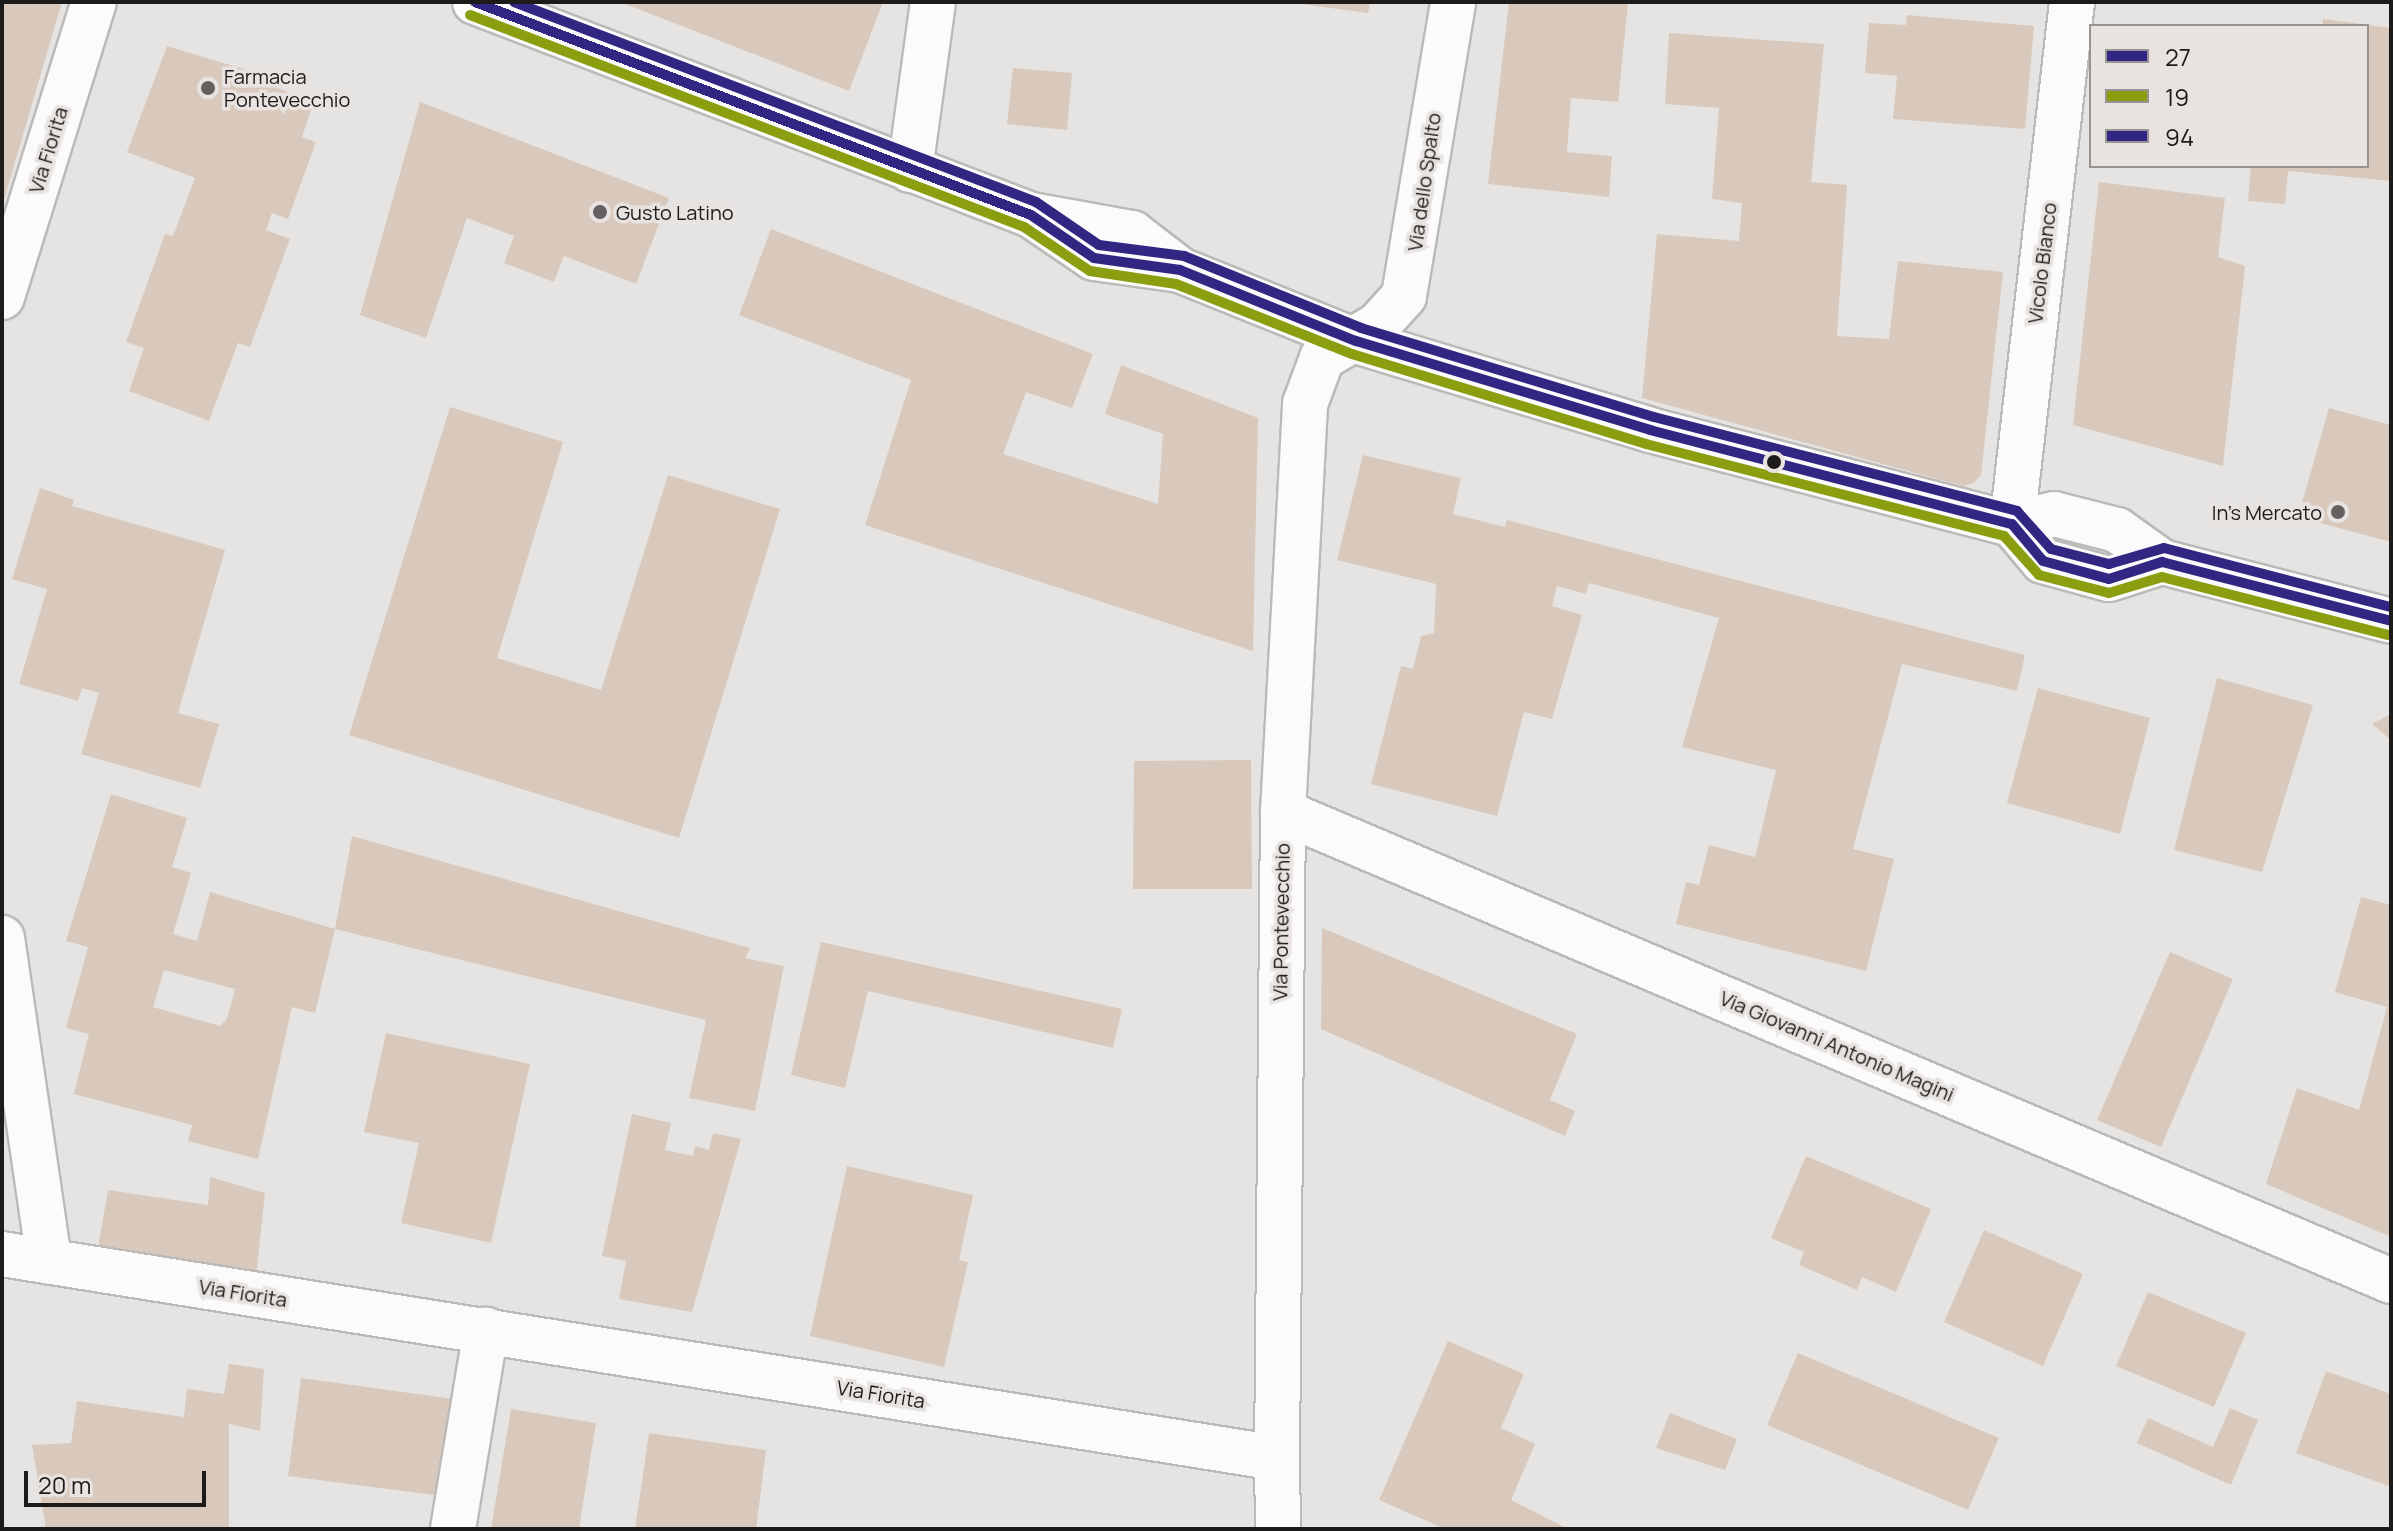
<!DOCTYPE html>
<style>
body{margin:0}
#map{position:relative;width:2393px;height:1531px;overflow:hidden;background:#e6e4e2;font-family:Manrope,sans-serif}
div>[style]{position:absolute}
.building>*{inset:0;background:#d8c9bc}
.roads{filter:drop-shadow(2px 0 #bcbab8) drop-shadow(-2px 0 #bcbab8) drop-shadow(0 2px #bcbab8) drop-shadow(0 -2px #bcbab8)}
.street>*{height:44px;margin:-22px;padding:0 22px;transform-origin:22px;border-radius:22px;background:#fbfbfb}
.secondary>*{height:44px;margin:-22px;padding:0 22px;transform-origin:22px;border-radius:22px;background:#fbfbfb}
.primary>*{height:44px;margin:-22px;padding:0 22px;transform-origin:22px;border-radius:22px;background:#fbfbfb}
.bus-1>*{height:10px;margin:-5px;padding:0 5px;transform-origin:5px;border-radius:5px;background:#312783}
.bus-2>*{height:10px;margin:-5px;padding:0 5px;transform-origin:5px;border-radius:5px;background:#8a9e0f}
.bus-3>*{height:10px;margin:-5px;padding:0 5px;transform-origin:5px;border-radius:5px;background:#312783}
.dots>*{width:22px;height:22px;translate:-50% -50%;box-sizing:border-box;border:4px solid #e8e3e0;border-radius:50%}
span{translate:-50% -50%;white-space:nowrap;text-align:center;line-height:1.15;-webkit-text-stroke:7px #e8e3e0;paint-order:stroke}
.poi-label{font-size:20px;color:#1d1b1a}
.left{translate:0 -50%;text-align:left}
.right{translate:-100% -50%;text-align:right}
.street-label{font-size:20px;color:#1d1b1a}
.frame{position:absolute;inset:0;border:4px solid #1d1b1a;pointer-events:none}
.legend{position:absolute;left:2089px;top:24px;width:280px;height:144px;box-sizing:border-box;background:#e8e3e0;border:2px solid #979391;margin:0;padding:10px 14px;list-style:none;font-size:24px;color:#1d1b1a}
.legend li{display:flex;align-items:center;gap:16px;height:40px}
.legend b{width:40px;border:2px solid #979391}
.scale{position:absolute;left:24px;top:1471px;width:182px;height:36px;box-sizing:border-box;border:4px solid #1d1b1a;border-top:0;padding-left:10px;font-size:24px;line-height:28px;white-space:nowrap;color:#1d1b1a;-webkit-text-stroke:6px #e8e3e0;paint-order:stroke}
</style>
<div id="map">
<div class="building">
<div style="clip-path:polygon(2px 2px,62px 2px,3px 203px,2px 203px)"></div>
<div style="clip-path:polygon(620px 2px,883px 2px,849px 91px)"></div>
<div style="clip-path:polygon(1286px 2px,1370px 2px,1368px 13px)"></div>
<div style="clip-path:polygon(1509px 2px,1628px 2px,1618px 102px,1571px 98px,1567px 152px,1612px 156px,1609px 197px,1488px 184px)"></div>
<div style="clip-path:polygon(1907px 15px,2034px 26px,2025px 129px,1893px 119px,1897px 76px,1865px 73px,1869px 23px,1906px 25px)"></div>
<div style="clip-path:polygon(2323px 19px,2361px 24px,2360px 26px,2323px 26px)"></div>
<div style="clip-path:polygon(2367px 25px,2391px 28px,2391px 181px,2288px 171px,2285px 204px,2248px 201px,2251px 166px,2367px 166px)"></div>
<div style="clip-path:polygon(1669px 33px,1824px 44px,1811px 182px,1847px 185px,1837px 336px,1889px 339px,1898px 261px,2003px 272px,1981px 475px,1974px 483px,1963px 486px,1642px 398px,1657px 234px,1739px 241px,1742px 203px,1712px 199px,1719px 108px,1665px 104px)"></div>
<div style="clip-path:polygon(167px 46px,280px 80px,277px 88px,314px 101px,302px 137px,316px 142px,288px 219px,272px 213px,266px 230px,290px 239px,250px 347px,238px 343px,209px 421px,129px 391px,144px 348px,126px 342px,165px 234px,173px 236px,195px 178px,127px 152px)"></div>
<div style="clip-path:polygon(1013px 68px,1072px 73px,1067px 130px,1007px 124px)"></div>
<div style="clip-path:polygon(420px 102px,669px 198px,636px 284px,564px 256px,554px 282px,504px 263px,514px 236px,467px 218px,426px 338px,360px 315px)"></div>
<div style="clip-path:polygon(2099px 182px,2225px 198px,2218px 257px,2245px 266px,2223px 466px,2073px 425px)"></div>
<div style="clip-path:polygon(771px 229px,1093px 354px,1072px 408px,1026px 392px,1003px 454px,1158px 504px,1163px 434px,1105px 414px,1121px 365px,1258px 418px,1253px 651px,865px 525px,911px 380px,739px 315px)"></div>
<div style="clip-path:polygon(450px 407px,563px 442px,497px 658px,601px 690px,668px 475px,780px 509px,679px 838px,349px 735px)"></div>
<div style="clip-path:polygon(2329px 408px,2391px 425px,2391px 542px,2298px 517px)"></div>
<div style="clip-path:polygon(1363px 455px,1461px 478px,1453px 514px,1505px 527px,1507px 520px,2025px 655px,2017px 691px,1902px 664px,1853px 849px,1894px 859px,1866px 971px,1676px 924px,1686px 882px,1699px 885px,1709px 845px,1755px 857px,1776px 770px,1682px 747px,1719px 618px,1589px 583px,1586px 594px,1557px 586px,1552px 606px,1582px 615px,1552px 719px,1524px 712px,1497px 816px,1371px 784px,1401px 666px,1413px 669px,1421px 636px,1434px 633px,1436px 584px,1337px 560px)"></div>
<div style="clip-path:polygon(40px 488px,74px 500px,72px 506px,225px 550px,178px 713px,219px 724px,200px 788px,81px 754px,99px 693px,82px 688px,78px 701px,19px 684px,47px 589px,12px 579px)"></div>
<div style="clip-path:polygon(2217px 678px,2313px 705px,2262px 872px,2174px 850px)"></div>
<div style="clip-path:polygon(2038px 688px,2150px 718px,2120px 834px,2007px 803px)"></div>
<div style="clip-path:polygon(2391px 714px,2391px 740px,2372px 724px)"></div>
<div style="clip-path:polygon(1251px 760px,1252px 889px,1133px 889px,1134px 761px)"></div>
<div style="clip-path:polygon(evenodd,111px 794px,187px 818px,172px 867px,191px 873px,173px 934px,197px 941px,210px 892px,335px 929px,315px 1013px,292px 1007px,258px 1159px,188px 1141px,192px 1125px,74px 1094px,89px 1034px,66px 1028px,88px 947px,66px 941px,111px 794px,164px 970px,235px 989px,227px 1019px,220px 1026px,153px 1007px,164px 970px)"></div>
<div style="clip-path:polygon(352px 836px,750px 948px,745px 958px,784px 966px,755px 1111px,689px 1098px,706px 1020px,335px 929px)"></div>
<div style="clip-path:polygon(2361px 897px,2391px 905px,2391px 1237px,2266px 1184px,2297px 1088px,2359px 1110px,2387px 1007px,2335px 992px)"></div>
<div style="clip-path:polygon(1322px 928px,1577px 1034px,1550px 1100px,1575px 1111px,1565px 1136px,1321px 1029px)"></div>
<div style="clip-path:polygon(821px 942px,1122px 1009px,1113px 1048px,868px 991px,845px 1088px,791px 1075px)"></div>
<div style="clip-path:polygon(2170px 952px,2233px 979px,2161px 1147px,2097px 1120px)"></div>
<div style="clip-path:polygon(386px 1033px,530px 1064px,491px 1243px,401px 1223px,419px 1143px,364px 1132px)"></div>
<div style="clip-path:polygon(632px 1114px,671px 1123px,665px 1150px,693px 1156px,695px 1146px,709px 1150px,713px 1133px,741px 1139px,692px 1312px,619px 1299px,626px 1261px,602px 1256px)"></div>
<div style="clip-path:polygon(1806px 1156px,1931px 1209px,1896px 1292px,1862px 1277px,1857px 1290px,1799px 1265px,1804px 1252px,1771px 1238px)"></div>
<div style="clip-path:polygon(847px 1166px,973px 1195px,959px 1260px,968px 1262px,944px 1367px,810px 1336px)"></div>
<div style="clip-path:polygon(210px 1177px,265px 1193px,256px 1277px,97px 1253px,108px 1190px,208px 1205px)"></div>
<div style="clip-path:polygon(1984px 1230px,2083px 1274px,2043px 1366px,1944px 1322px)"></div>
<div style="clip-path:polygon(2148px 1292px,2246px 1333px,2214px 1407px,2116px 1366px)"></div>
<div style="clip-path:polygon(1448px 1341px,1524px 1374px,1501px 1428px,1535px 1444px,1511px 1500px,1568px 1529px,1445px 1529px,1379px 1500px)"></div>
<div style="clip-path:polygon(1798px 1353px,1999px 1438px,1968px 1510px,1767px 1425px)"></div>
<div style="clip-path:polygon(229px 1364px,264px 1369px,260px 1431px,229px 1424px,229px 1529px,46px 1529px,32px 1445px,71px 1443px,77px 1401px,184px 1417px,187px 1389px,224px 1394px)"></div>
<div style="clip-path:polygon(2326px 1371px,2391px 1394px,2389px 1486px,2296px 1453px)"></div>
<div style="clip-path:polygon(301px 1378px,454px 1399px,441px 1496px,288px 1476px)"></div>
<div style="clip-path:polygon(2230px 1408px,2258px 1420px,2231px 1485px,2137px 1443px,2148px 1418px,2213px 1447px)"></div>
<div style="clip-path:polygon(511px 1409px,596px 1423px,579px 1529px,491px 1529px)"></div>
<div style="clip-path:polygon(1670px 1413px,1737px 1439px,1725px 1470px,1656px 1448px)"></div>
<div style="clip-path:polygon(649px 1433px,766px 1450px,756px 1529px,635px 1529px)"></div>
</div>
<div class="roads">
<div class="street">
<div style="left:910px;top:170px;width:170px;rotate:-82.2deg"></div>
<div style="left:2px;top:297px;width:309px;rotate:-72.7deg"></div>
<div style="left:2012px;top:524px;width:525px;rotate:-83.44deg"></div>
<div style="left:1283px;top:812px;width:1203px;rotate:22.94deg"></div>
<div style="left:2px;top:938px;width:327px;rotate:81.7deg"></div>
<div style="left:1277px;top:1458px;width:646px;rotate:-89.47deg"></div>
<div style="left:1283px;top:812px;width:409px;rotate:-86.9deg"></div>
<div style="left:1305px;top:404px;width:49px;rotate:-69.7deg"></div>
<div style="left:1322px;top:358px;width:65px;rotate:-30.5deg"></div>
<div style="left:1378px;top:325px;width:39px;rotate:-48deg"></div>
<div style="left:1404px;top:296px;width:298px;rotate:-80.5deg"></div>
<div style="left:453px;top:1529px;width:202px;rotate:-80.6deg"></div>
</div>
<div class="secondary">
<div style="left:2px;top:1254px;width:1291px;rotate:9.09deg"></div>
<div style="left:1277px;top:1458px;width:71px;rotate:89.2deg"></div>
</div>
<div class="primary">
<div style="left:475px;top:2px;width:595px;rotate:20.96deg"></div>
<div style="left:1031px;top:215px;width:103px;rotate:10.1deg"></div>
<div style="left:1132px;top:233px;width:61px;rotate:37.6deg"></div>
<div style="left:1180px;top:270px;width:190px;rotate:22deg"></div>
<div style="left:1356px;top:341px;width:307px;rotate:16.8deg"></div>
<div style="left:1650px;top:430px;width:374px;rotate:14.6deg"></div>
<div style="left:2012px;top:524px;width:43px;rotate:-13.4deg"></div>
<div style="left:2054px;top:514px;width:65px;rotate:14.3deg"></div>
<div style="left:2117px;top:530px;width:55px;rotate:35.4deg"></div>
<div style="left:2162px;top:562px;width:236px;rotate:14.4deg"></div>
<div style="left:1031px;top:215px;width:76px;rotate:34.3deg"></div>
<div style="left:1094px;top:258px;width:87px;rotate:7.9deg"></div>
<div style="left:2012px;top:524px;width:48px;rotate:50deg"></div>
<div style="left:2043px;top:561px;width:68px;rotate:15.3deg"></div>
<div style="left:2109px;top:579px;width:56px;rotate:-17.8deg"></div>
</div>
</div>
<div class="bus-1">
<div style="left:475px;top:2px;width:595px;rotate:20.96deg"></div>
<div style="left:1031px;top:215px;width:76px;rotate:34.3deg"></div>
<div style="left:1094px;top:258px;width:87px;rotate:7.9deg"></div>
<div style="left:1180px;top:270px;width:190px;rotate:22deg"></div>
<div style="left:1356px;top:341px;width:307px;rotate:16.8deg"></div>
<div style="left:1650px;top:430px;width:374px;rotate:14.6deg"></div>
<div style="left:2012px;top:524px;width:48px;rotate:50deg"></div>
<div style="left:2043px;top:561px;width:68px;rotate:15.3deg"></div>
<div style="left:2109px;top:579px;width:56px;rotate:-17.8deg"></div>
<div style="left:2162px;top:562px;width:236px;rotate:14.4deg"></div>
</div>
<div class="bus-2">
<div style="left:470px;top:15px;width:593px;rotate:20.94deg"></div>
<div style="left:1024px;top:227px;width:79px;rotate:33.7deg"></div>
<div style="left:1090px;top:271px;width:87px;rotate:8.6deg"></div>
<div style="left:1176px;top:284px;width:189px;rotate:21.7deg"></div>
<div style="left:1352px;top:354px;width:307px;rotate:17deg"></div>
<div style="left:1646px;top:444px;width:370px;rotate:14.4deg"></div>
<div style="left:2004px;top:536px;width:52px;rotate:48.1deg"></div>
<div style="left:2039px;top:575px;width:72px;rotate:14.4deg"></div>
<div style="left:2109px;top:593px;width:55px;rotate:-16.8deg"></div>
<div style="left:2162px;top:577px;width:233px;rotate:14.4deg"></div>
</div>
<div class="bus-3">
<div style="left:514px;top:2px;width:559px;rotate:20.96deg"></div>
<div style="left:1036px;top:202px;width:76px;rotate:34.3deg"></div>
<div style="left:1099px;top:245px;width:86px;rotate:7.4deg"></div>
<div style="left:1184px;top:256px;width:191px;rotate:22.1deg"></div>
<div style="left:1361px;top:328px;width:306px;rotate:16.9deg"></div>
<div style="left:1654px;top:417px;width:375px;rotate:14.5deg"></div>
<div style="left:2017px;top:511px;width:51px;rotate:48.2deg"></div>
<div style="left:2051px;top:549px;width:60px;rotate:14.5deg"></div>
<div style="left:2109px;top:564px;width:57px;rotate:-16.2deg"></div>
<div style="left:2164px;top:548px;width:235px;rotate:14.6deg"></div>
</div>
<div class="dots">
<div style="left:208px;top:88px;background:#636160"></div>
<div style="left:600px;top:212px;background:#636160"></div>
<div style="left:1774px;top:462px;background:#1d1b1a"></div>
<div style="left:2338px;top:512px;background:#636160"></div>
</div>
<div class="poi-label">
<span class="left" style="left:224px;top:88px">Farmacia<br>Pontevecchio</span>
<span class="left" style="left:616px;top:212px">Gusto Latino</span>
<span class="right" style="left:2322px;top:512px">In's Mercato</span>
</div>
<div class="street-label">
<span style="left:48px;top:150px;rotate:-73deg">Via Fiorita</span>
<span style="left:1424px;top:182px;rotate:-82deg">Via dello Spalto</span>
<span style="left:2042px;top:263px;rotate:-83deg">Vicolo Bianco</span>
<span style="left:1281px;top:922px;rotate:-89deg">Via Pontevecchio</span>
<span style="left:1837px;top:1046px;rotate:23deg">Via Giovanni Antonio Magini</span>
<span style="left:243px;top:1293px;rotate:9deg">Via Fiorita</span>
<span style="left:881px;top:1394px;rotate:9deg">Via Fiorita</span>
</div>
<div class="frame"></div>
<ul class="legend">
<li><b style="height:10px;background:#312783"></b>27</li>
<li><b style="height:10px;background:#8a9e0f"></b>19</li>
<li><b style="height:10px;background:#312783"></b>94</li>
</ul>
<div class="scale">20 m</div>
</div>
